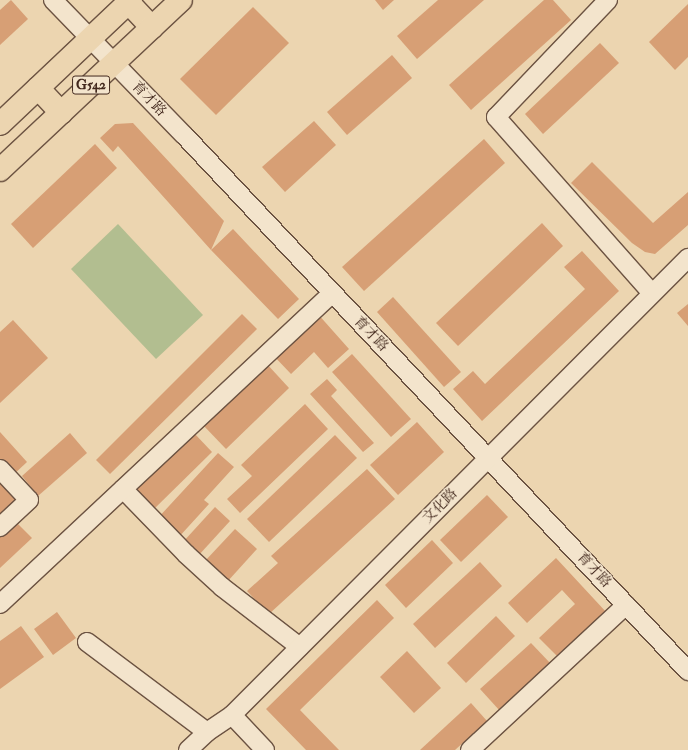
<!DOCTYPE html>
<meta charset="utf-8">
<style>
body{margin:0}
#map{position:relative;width:688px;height:750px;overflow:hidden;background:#ecd5b0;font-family:"IM FELL Double Pica","Noto Serif SC",serif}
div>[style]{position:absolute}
.green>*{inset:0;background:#b2be90}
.building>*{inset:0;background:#d79f75}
.roads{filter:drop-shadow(1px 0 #6c5342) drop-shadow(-1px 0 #6c5342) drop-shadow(0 1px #6c5342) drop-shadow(0 -1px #6c5342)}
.minor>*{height:18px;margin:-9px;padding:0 9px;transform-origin:9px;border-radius:9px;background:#f3e4cc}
.major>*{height:22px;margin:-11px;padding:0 11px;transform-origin:11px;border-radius:11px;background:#ecd5b0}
.highway>*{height:22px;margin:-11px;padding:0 11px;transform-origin:11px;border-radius:11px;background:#ecd5b0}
span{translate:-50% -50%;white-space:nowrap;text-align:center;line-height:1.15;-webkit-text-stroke:3px #f3e4cc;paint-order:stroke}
.shield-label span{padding:1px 3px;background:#f3e4cc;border:1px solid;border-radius:3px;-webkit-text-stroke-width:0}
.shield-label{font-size:13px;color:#42281d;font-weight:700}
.street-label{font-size:14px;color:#42281d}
</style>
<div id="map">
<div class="green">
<div style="clip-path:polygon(118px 224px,203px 315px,156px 359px,71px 269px)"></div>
</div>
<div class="building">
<div style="clip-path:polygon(11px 0,28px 19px,0 45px,0 10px)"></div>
<div style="clip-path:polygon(375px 0,394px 0,383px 10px)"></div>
<div style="clip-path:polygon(438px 0,484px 0,417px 59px,397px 36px)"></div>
<div style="clip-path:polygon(544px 0,553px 0,571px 20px,471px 110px,449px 85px)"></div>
<div style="clip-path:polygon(688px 4px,688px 57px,675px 70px,649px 42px)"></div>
<div style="clip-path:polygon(253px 7px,289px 43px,216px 115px,180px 79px)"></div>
<div style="clip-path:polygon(600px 43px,619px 63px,543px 134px,525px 114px)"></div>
<div style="clip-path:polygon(392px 55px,412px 78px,347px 135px,327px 112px)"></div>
<div style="clip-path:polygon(314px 121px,336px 145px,285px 192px,262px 167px)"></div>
<div style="clip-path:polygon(133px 123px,224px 221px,211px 250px,233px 229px,299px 299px,278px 319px,211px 250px,118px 146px,113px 152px,100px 138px,115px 124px)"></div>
<div style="clip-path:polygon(484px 139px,505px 163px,364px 291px,342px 267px)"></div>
<div style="clip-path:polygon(95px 144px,117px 168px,33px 248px,11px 224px)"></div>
<div style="clip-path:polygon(592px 162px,653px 223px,688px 192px,688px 225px,655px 254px,645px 252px,632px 243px,571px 183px)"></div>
<div style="clip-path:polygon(542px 223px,563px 246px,458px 346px,436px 323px)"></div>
<div style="clip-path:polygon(582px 251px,619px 291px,482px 421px,453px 389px,473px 371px,485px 384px,585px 289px,564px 267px)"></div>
<div style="clip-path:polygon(393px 297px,461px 372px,444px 387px,377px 312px)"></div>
<div style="clip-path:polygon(688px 304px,688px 326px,677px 313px)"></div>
<div style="clip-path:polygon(317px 313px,349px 349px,328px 368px,314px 352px,291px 374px,272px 354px)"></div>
<div style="clip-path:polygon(242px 314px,257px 329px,110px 474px,96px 460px)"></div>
<div style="clip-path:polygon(13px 320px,48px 358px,0 403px,0 332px)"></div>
<div style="clip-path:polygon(352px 354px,411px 419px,391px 437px,332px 372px)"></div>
<div style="clip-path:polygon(266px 363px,289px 388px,226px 449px,203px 425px)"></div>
<div style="clip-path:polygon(327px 379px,337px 390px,331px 396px,374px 443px,363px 452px,310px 394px)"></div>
<div style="clip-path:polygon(305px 404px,328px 429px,240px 513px,227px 499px,252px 476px,241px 465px)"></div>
<div style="clip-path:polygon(417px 422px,444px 452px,398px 495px,370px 465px)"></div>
<div style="clip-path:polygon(0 432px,27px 462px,12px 476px,0 462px)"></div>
<div style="clip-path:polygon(70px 433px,87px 453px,38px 496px,22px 476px)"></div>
<div style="clip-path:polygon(194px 433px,212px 452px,153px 510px,135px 491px)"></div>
<div style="clip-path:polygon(335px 435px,357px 458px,269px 542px,247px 519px)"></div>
<div style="clip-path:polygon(218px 453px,234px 467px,204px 500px,209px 504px,178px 538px,157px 519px)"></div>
<div style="clip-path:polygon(367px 469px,395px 499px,269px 614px,247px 591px,278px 563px,271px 556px)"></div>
<div style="clip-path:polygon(1px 482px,18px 499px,0 516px,0 483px)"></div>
<div style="clip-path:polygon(487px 495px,508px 517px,461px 562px,440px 540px)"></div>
<div style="clip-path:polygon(215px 507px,230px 521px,198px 556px,183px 542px)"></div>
<div style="clip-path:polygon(15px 521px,32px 538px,0 568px,0 535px)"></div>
<div style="clip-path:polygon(235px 529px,257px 549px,227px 582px,205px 561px)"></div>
<div style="clip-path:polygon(432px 540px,453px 563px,406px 608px,385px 585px)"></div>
<div style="clip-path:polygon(556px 558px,607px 613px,559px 658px,539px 638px,575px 604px,562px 590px,527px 623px,508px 603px)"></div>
<div style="clip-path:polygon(480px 562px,502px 586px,435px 648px,413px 624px)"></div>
<div style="clip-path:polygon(377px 600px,394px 618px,300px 710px,339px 750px,306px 750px,266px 709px)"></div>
<div style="clip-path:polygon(57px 612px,76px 638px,53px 655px,34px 629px)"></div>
<div style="clip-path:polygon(496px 616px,515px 636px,466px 683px,447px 663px)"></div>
<div style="clip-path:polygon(21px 626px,44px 657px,0 689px,0 641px)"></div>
<div style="clip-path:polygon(531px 643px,551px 664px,500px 711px,480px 689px)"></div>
<div style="clip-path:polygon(407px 651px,441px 688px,414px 713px,380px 677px)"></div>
<div style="clip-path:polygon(471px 703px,487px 721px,455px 750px,420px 750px)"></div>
</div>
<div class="roads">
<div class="minor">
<div style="left:53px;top:0;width:188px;rotate:45.9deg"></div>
<div style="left:184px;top:135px;width:736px;rotate:46.76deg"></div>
<div style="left:608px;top:0;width:162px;rotate:133.7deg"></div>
<div style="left:496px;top:117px;width:234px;rotate:48.5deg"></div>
<div style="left:0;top:469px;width:42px;rotate:46.9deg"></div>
<div style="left:29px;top:500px;width:40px;rotate:137deg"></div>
<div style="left:123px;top:489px;width:91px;rotate:45.9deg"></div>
<div style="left:186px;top:554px;width:49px;rotate:42.5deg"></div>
<div style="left:222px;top:587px;width:98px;rotate:37.6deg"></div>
<div style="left:0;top:604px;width:455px;rotate:-43.1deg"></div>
<div style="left:87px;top:642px;width:150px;rotate:36.9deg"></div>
<div style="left:232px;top:715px;width:48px;rotate:46.7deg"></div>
<div style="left:188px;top:750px;width:26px;rotate:-43deg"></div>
<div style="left:207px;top:732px;width:30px;rotate:-34deg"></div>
<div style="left:232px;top:715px;width:646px;rotate:-45.06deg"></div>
<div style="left:470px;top:750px;width:213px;rotate:-42.9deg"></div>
</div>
<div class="major">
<div style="left:128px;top:2px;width:35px;rotate:47deg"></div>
<div style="left:38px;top:88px;width:34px;rotate:47deg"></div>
</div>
<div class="highway">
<div style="left:0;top:124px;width:180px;rotate:-43.4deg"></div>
<div style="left:0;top:170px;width:248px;rotate:-43.2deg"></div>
</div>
</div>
<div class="shield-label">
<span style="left:91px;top:85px">G542</span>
</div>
<div class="street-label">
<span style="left:149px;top:99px;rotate:46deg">育才路</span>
<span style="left:371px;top:334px;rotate:46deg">育才路</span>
<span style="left:440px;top:506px;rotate:-45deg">文化路</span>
<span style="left:594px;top:570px;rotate:47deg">育才路</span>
</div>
</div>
